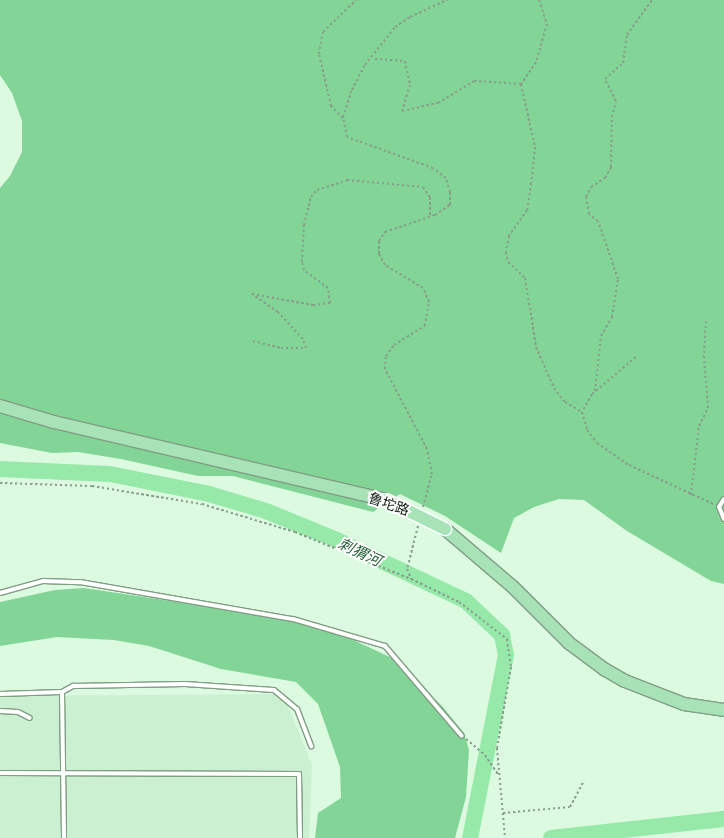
<!DOCTYPE html>
<meta charset="utf-8">
<style>
body{margin:0}
#map{position:relative;width:724px;height:838px;overflow:hidden;background:#dbfae0;font-family:Lato,"Noto Sans SC",sans-serif}
div>[style]{position:absolute}
.built>*{inset:0;background:#caf0d1}
.forest>*{inset:0;background:#82d596}
.river>*{height:16px;margin:-8px;padding:0 8px;transform-origin:8px;border-radius:8px;background:#96e9a9}
.path>*{height:2px;margin-top:-1px;transform-origin:0;background:repeating-linear-gradient(90deg,#879e8b 0 2.5px,transparent 0 5px)}
.roads{filter:drop-shadow(1px 0 #809d85) drop-shadow(-1px 0 #809d85) drop-shadow(0 1px #809d85) drop-shadow(0 -1px #809d85)}
.service>*{height:4px;margin:-2px;padding:0 2px;transform-origin:2px;border-radius:2px;background:#fff}
.primary>*{height:12px;margin:-6px;padding:0 6px;transform-origin:6px;border-radius:6px;background:#a8e3b8}
.bridges{filter:drop-shadow(1px 0 #fff) drop-shadow(-1px 0 #fff) drop-shadow(0 1px #fff) drop-shadow(0 -1px #fff)}
.primary-bridge>*{height:12px;margin:-6px;padding:0 6px;transform-origin:6px;border-radius:6px;background:#a8e3b8}
span{translate:-50% -50%;white-space:nowrap;text-align:center;line-height:1.15;-webkit-text-stroke:4px #fdfdfd;paint-order:stroke}
.street-label{font-size:14px;color:#17231a}
.water-label{font-size:15px;color:#235d35;font-style:italic}
</style>
<div id="map">
<div class="built">
<div style="clip-path:polygon(283px 694px,312px 765px,309px 838px,0 838px,0 696px)"></div>
</div>
<div class="forest">
<div style="clip-path:polygon(0 0,724px 0,724px 584px,711px 581px,627px 531px,584px 500px,559px 499px,534px 507px,514px 518px,501px 553px,445px 516px,400px 494px,373px 512px,233px 476px,198px 476px,121px 459px,78px 452px,52px 453px,0 443px,0 188px,10px 176px,22px 152px,22px 121px,12px 93px,0 75px)"></div>
<div style="clip-path:polygon(84px 588px,317px 623px,394px 659px,442px 706px,464px 733px,469px 750px,466px 797px,455px 838px,315px 838px,318px 813px,341px 798px,340px 767px,318px 704px,296px 682px,221px 669px,149px 646px,114px 640px,57px 637px,0 646px,0 602px,55px 590px)"></div>
</div>
<div class="river">
<div style="left:0;top:469px;width:110px;rotate:2.6deg"></div>
<div style="left:110px;top:474px;width:101px;rotate:11.4deg"></div>
<div style="left:209px;top:494px;width:59px;rotate:16.6deg"></div>
<div style="left:266px;top:511px;width:77px;rotate:22.2deg"></div>
<div style="left:337px;top:540px;width:143px;rotate:25.3deg"></div>
<div style="left:466px;top:601px;width:50px;rotate:43.4deg"></div>
<div style="left:502px;top:635px;width:20px;rotate:79deg"></div>
<div style="left:506px;top:655px;width:187px;rotate:101.1deg"></div>
<div style="left:551px;top:838px;width:174px;rotate:-6.3deg"></div>
</div>
<div class="path">
<div style="left:539px;top:0;width:25px;rotate:72deg"></div>
<div style="left:547px;top:24px;width:40px;rotate:106deg"></div>
<div style="left:536px;top:62px;width:27px;rotate:124deg"></div>
<div style="left:521px;top:84px;width:65px;rotate:77.5deg"></div>
<div style="left:535px;top:147px;width:36px;rotate:96deg"></div>
<div style="left:531px;top:183px;width:27px;rotate:98deg"></div>
<div style="left:527px;top:210px;width:32px;rotate:125deg"></div>
<div style="left:509px;top:236px;width:16px;rotate:101deg"></div>
<div style="left:506px;top:252px;width:10px;rotate:79deg"></div>
<div style="left:508px;top:262px;width:23px;rotate:43deg"></div>
<div style="left:525px;top:278px;width:70px;rotate:80.9deg"></div>
<div style="left:536px;top:347px;width:45px;rotate:66.3deg"></div>
<div style="left:554px;top:388px;width:18px;rotate:52deg"></div>
<div style="left:565px;top:402px;width:20px;rotate:30deg"></div>
<div style="left:375px;top:59px;width:30px;rotate:4deg"></div>
<div style="left:405px;top:61px;width:25px;rotate:78deg"></div>
<div style="left:410px;top:85px;width:27px;rotate:107deg"></div>
<div style="left:402px;top:111px;width:37px;rotate:-13deg"></div>
<div style="left:438px;top:103px;width:42px;rotate:-31.4deg"></div>
<div style="left:474px;top:81px;width:47px;rotate:3.7deg"></div>
<div style="left:343px;top:118px;width:17px;rotate:-135deg"></div>
<div style="left:331px;top:106px;width:53px;rotate:-103deg"></div>
<div style="left:319px;top:54px;width:22px;rotate:-80deg"></div>
<div style="left:323px;top:32px;width:46px;rotate:-44.1deg"></div>
<div style="left:253px;top:341px;width:29px;rotate:14deg"></div>
<div style="left:281px;top:348px;width:25px"></div>
<div style="left:306px;top:348px;width:9px;rotate:-108deg"></div>
<div style="left:303px;top:339px;width:37px;rotate:-133deg"></div>
<div style="left:278px;top:312px;width:32px;rotate:-145deg"></div>
<div style="left:252px;top:294px;width:62px;rotate:10.2deg"></div>
<div style="left:313px;top:305px;width:17px;rotate:-7deg"></div>
<div style="left:330px;top:303px;width:15px;rotate:-98deg"></div>
<div style="left:328px;top:288px;width:30px;rotate:-143deg"></div>
<div style="left:304px;top:270px;width:8px;rotate:-104deg"></div>
<div style="left:302px;top:262px;width:37px;rotate:-87deg"></div>
<div style="left:304px;top:225px;width:29px;rotate:-76deg"></div>
<div style="left:311px;top:197px;width:9px;rotate:-49deg"></div>
<div style="left:317px;top:190px;width:32px;rotate:-18deg"></div>
<div style="left:347px;top:180px;width:76px;rotate:5.3deg"></div>
<div style="left:423px;top:187px;width:12px;rotate:55deg"></div>
<div style="left:430px;top:197px;width:20px;rotate:90deg"></div>
<div style="left:636px;top:357px;width:57px;rotate:139.9deg"></div>
<div style="left:592px;top:394px;width:21px;rotate:119deg"></div>
<div style="left:582px;top:412px;width:19px;rotate:74deg"></div>
<div style="left:587px;top:430px;width:16px;rotate:52deg"></div>
<div style="left:597px;top:443px;width:39px;rotate:35deg"></div>
<div style="left:629px;top:465px;width:95px;rotate:24.9deg"></div>
<div style="left:595px;top:391px;width:55px;rotate:-83.8deg"></div>
<div style="left:601px;top:336px;width:22px;rotate:-60deg"></div>
<div style="left:612px;top:317px;width:38px;rotate:-81deg"></div>
<div style="left:618px;top:279px;width:61px;rotate:-109deg"></div>
<div style="left:598px;top:221px;width:11px;rotate:-142deg"></div>
<div style="left:589px;top:214px;width:17px;rotate:-100deg"></div>
<div style="left:586px;top:197px;width:11px;rotate:-63deg"></div>
<div style="left:591px;top:187px;width:17px;rotate:-33deg"></div>
<div style="left:605px;top:178px;width:13px;rotate:-61deg"></div>
<div style="left:611px;top:167px;width:50px;rotate:-88.9deg"></div>
<div style="left:612px;top:117px;width:16px;rotate:-76deg"></div>
<div style="left:616px;top:101px;width:25px;rotate:-117deg"></div>
<div style="left:605px;top:79px;width:24px;rotate:-42deg"></div>
<div style="left:623px;top:63px;width:28px;rotate:-82deg"></div>
<div style="left:627px;top:35px;width:43px;rotate:-54.5deg"></div>
<div style="left:0;top:483px;width:92px;rotate:1.9deg"></div>
<div style="left:92px;top:486px;width:111px;rotate:9.3deg"></div>
<div style="left:202px;top:504px;width:97px;rotate:16.8deg"></div>
<div style="left:295px;top:532px;width:125px;rotate:22.1deg"></div>
<div style="left:691px;top:495px;width:69px;rotate:-83.4deg"></div>
<div style="left:699px;top:426px;width:20px;rotate:-63deg"></div>
<div style="left:708px;top:408px;width:50px;rotate:-94.6deg"></div>
<div style="left:704px;top:358px;width:38px;rotate:-87deg"></div>
<div style="left:423px;top:507px;width:34px;rotate:-75deg"></div>
<div style="left:432px;top:474px;width:25px;rotate:-101deg"></div>
<div style="left:427px;top:449px;width:90px;rotate:-117.7deg"></div>
<div style="left:385px;top:369px;width:13px;rotate:-86deg"></div>
<div style="left:386px;top:356px;width:14px;rotate:-54deg"></div>
<div style="left:394px;top:345px;width:36px;rotate:-32deg"></div>
<div style="left:425px;top:326px;width:24px;rotate:-81deg"></div>
<div style="left:429px;top:302px;width:15px;rotate:-113deg"></div>
<div style="left:423px;top:288px;width:44px;rotate:-148.8deg"></div>
<div style="left:385px;top:265px;width:13px;rotate:-119deg"></div>
<div style="left:379px;top:254px;width:13px;rotate:-90deg"></div>
<div style="left:379px;top:241px;width:11px;rotate:-56deg"></div>
<div style="left:385px;top:232px;width:53px;rotate:-18.8deg"></div>
<div style="left:435px;top:215px;width:18px;rotate:-34deg"></div>
<div style="left:450px;top:205px;width:13px;rotate:-90deg"></div>
<div style="left:450px;top:192px;width:15px;rotate:-106deg"></div>
<div style="left:446px;top:178px;width:16px;rotate:-142deg"></div>
<div style="left:433px;top:168px;width:91px;rotate:-160.2deg"></div>
<div style="left:347px;top:137px;width:20px;rotate:-101deg"></div>
<div style="left:343px;top:117px;width:28px;rotate:-72deg"></div>
<div style="left:352px;top:90px;width:28px;rotate:-63deg"></div>
<div style="left:365px;top:65px;width:48px;rotate:-51.7deg"></div>
<div style="left:395px;top:27px;width:18px;rotate:-34deg"></div>
<div style="left:410px;top:17px;width:41px;rotate:-24.7deg"></div>
<div style="left:418px;top:526px;width:44px;rotate:104.3deg"></div>
<div style="left:407px;top:569px;width:11px;rotate:68deg"></div>
<div style="left:411px;top:579px;width:53px;rotate:25.6deg"></div>
<div style="left:459px;top:602px;width:61px;rotate:37.6deg"></div>
<div style="left:507px;top:639px;width:28px;rotate:82deg"></div>
<div style="left:511px;top:667px;width:82px;rotate:99.8deg"></div>
<div style="left:497px;top:748px;width:90px;rotate:84.9deg"></div>
<div style="left:466px;top:739px;width:25px;rotate:40deg"></div>
<div style="left:485px;top:755px;width:23px;rotate:56deg"></div>
<div style="left:503px;top:813px;width:67px;rotate:-5.1deg"></div>
<div style="left:570px;top:807px;width:30px;rotate:-62deg"></div>
</div>
<div class="roads">
<div class="service">
<div style="left:724px;top:499px;width:9px;rotate:122deg"></div>
<div style="left:719px;top:507px;width:13px;rotate:67deg"></div>
<div style="left:0;top:593px;width:45px;rotate:-15.6deg"></div>
<div style="left:43px;top:581px;width:37px;rotate:2deg"></div>
<div style="left:80px;top:582px;width:216px;rotate:9.9deg"></div>
<div style="left:293px;top:619px;width:96px;rotate:16.4deg"></div>
<div style="left:385px;top:646px;width:118px;rotate:49.5deg"></div>
<div style="left:62px;top:692px;width:13px;rotate:-29deg"></div>
<div style="left:73px;top:686px;width:112px;rotate:-1deg"></div>
<div style="left:185px;top:684px;width:89px;rotate:3.9deg"></div>
<div style="left:274px;top:690px;width:30px;rotate:40deg"></div>
<div style="left:297px;top:709px;width:40px;rotate:69deg"></div>
<div style="left:0;top:694px;width:62px;rotate:-1.8deg"></div>
<div style="left:62px;top:692px;width:146px;rotate:89.2deg"></div>
<div style="left:0;top:711px;width:18px;rotate:3deg"></div>
<div style="left:18px;top:712px;width:13px;rotate:27deg"></div>
<div style="left:0;top:773px;width:299px;rotate:0.2deg"></div>
<div style="left:299px;top:774px;width:64px;rotate:89.1deg"></div>
</div>
<div class="primary">
<div style="left:0;top:406px;width:56px;rotate:16.5deg"></div>
<div style="left:54px;top:422px;width:341px;rotate:13.2deg"></div>
<div style="left:445px;top:529px;width:89px;rotate:40.5deg"></div>
<div style="left:513px;top:587px;width:79px;rotate:45deg"></div>
<div style="left:569px;top:643px;width:44px;rotate:36.6deg"></div>
<div style="left:604px;top:669px;width:24px;rotate:30deg"></div>
<div style="left:625px;top:681px;width:63px;rotate:21.3deg"></div>
<div style="left:684px;top:704px;width:40px;rotate:8.5deg"></div>
</div>
</div>
<div class="bridges">
<div class="primary-bridge">
<div style="left:386px;top:500px;width:66px;rotate:26.2deg"></div>
</div>
</div>
<div class="street-label">
<span style="left:389px;top:504px;rotate:19deg">鲁坨路</span>
</div>
<div class="water-label">
<span style="left:360px;top:552px;rotate:25deg">刺猬河</span>
</div>
</div>
